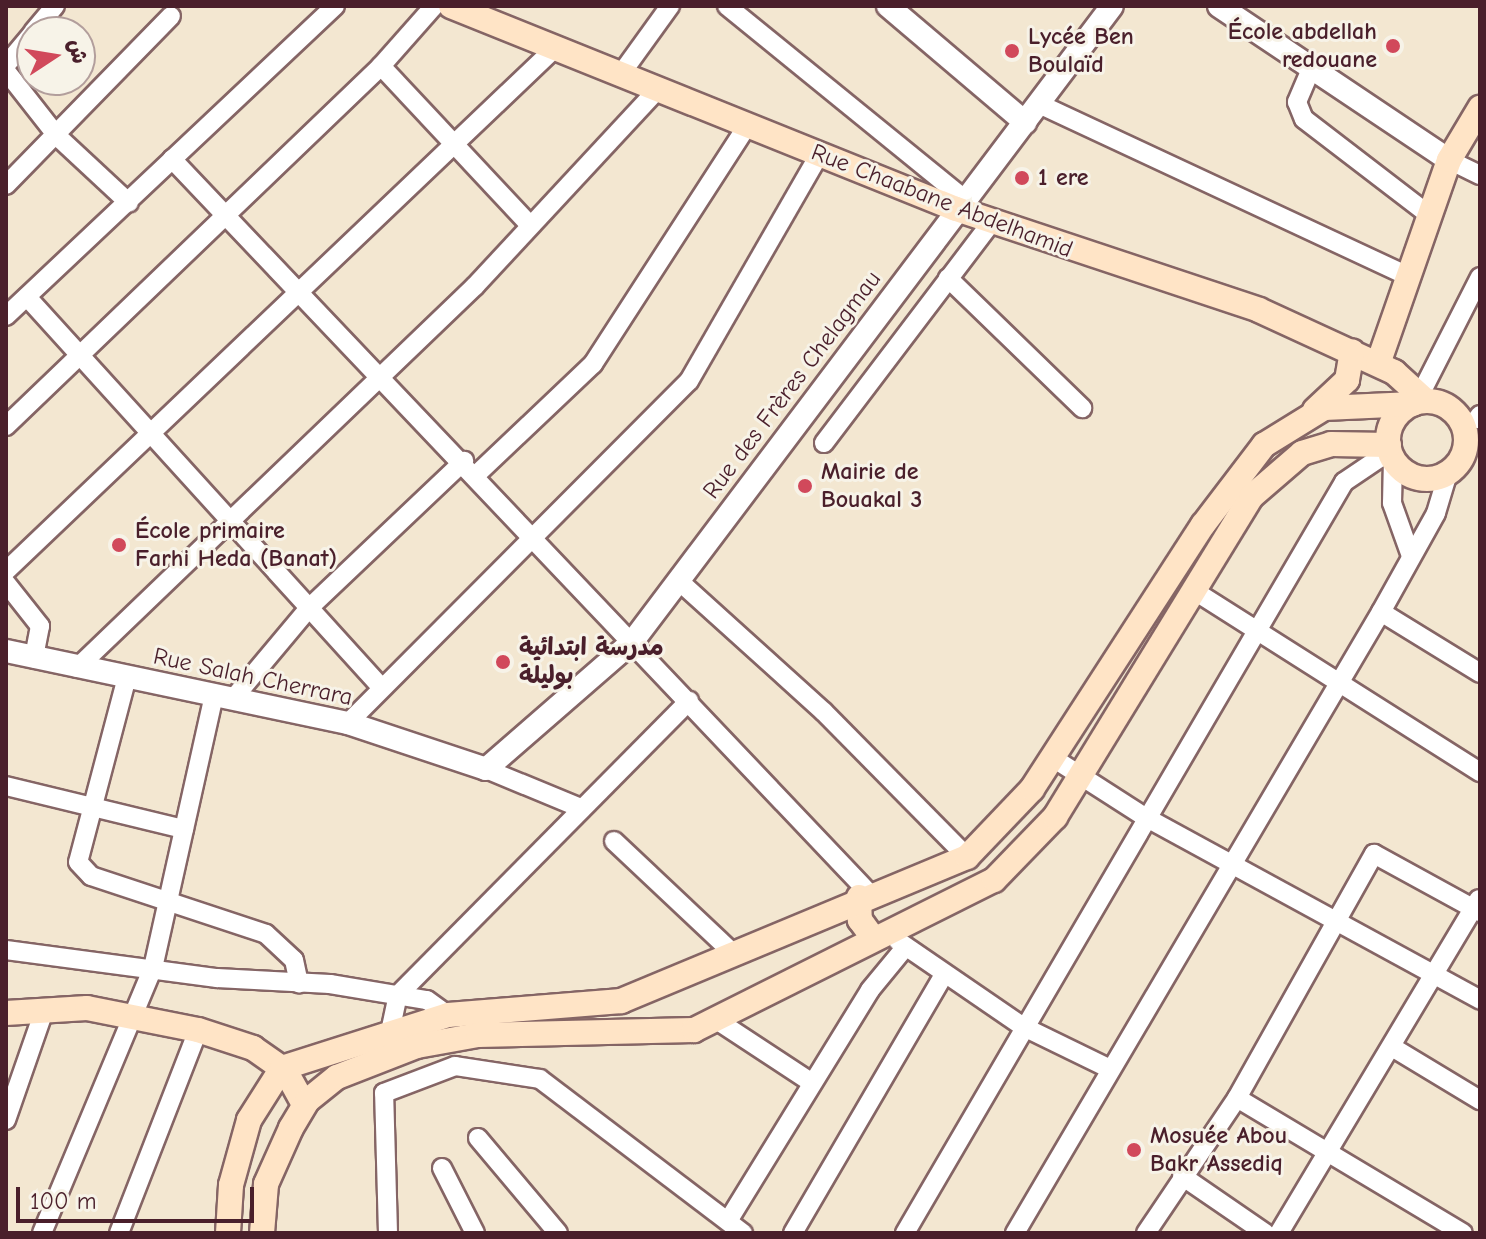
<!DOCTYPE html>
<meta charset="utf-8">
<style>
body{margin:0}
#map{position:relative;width:1486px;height:1239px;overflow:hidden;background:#f3e7d1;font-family:"Comic Neue","Playpen Sans Arabic",sans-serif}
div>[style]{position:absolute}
.roads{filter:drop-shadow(2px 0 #856565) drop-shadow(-2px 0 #856565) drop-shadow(0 2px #856565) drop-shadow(0 -2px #856565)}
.minor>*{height:18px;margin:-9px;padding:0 9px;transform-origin:9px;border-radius:9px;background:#fff}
.tertiary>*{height:22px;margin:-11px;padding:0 11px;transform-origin:11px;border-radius:11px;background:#fff}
.secondary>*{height:24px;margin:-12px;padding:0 12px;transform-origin:12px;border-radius:12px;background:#ffe4c6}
.secondary>.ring{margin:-12px;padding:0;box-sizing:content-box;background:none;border:24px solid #ffe4c6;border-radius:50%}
.dots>*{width:22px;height:22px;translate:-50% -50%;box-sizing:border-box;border:4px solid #f7f3e8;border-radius:50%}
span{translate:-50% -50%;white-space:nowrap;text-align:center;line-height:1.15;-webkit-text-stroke:6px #f7f3e8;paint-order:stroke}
.poi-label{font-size:24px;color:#4a1f2b;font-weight:700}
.right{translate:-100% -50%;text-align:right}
.left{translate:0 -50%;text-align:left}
.street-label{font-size:24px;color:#4a1f2b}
.frame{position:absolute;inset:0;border:8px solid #4a1f2b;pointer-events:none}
.north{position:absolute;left:16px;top:16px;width:80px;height:80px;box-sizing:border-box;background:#f7f3e8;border:2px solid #b29e9c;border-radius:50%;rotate:78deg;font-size:22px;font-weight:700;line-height:32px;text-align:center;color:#4a1f2b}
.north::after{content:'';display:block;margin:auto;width:28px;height:36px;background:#d1495b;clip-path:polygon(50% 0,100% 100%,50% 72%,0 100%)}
.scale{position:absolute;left:16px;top:1187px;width:238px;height:36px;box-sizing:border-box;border:4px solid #4a1f2b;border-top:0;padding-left:10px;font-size:24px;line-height:28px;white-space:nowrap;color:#4a1f2b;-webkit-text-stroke:6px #f7f3e8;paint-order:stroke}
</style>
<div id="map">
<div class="roads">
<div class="minor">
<div style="left:727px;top:6px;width:304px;rotate:39.1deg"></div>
<div style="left:33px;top:32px;width:34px;rotate:-50deg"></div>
<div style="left:6px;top:65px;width:40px;rotate:-50deg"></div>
<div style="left:381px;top:66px;width:218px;rotate:46.9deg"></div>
<div style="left:1311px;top:69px;width:36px;rotate:113deg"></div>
<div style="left:1297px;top:102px;width:18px;rotate:68deg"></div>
<div style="left:1304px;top:119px;width:158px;rotate:37.5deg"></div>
<div style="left:6px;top:71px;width:83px;rotate:51.9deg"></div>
<div style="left:57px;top:136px;width:98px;rotate:42.9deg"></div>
<div style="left:621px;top:74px;width:84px;rotate:-54.2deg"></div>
<div style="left:1039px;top:104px;width:407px;rotate:25deg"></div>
<div style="left:172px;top:159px;width:1012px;rotate:46.48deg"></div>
<div style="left:1449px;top:160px;width:34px;rotate:26deg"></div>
<div style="left:6px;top:185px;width:236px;rotate:-45.7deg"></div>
<div style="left:948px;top:278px;width:187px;rotate:44.1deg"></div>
<div style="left:27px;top:297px;width:527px;rotate:47.77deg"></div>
<div style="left:6px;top:316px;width:452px;rotate:-43.3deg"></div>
<div style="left:1422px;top:391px;width:128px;rotate:-63deg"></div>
<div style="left:1477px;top:419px;width:5px;rotate:-53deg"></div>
<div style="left:6px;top:426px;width:520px;rotate:-43.83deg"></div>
<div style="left:381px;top:66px;width:80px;rotate:-48.5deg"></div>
<div style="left:824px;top:443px;width:278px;rotate:-52.8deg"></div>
<div style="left:1393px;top:459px;width:44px;rotate:91.3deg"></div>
<div style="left:1392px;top:503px;width:56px;rotate:70.3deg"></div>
<div style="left:477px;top:474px;width:160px;rotate:-43.5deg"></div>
<div style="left:593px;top:364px;width:283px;rotate:-57.1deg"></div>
<div style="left:6px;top:571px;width:755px;rotate:-43.61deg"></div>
<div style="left:679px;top:581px;width:195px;rotate:42.1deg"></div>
<div style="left:824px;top:712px;width:204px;rotate:45.4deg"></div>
<div style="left:6px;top:583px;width:55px;rotate:51.7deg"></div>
<div style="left:40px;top:626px;width:33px;rotate:101deg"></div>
<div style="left:1193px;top:590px;width:340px;rotate:32.4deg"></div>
<div style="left:1381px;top:612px;width:116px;rotate:31.6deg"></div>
<div style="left:77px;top:668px;width:552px;rotate:-43.82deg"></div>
<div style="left:475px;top:286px;width:270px;rotate:-47.1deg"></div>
<div style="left:127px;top:677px;width:191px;rotate:104.8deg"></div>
<div style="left:78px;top:862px;width:19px;rotate:47deg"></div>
<div style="left:91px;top:876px;width:184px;rotate:18.3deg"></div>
<div style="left:266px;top:934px;width:38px;rotate:43deg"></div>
<div style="left:294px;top:960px;width:24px;rotate:78deg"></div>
<div style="left:232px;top:700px;width:120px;rotate:-50.1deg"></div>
<div style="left:309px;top:608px;width:214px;rotate:-43.5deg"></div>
<div style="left:348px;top:723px;width:483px;rotate:-45.1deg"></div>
<div style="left:689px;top:381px;width:261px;rotate:-60.1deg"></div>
<div style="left:1053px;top:758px;width:109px;rotate:32.7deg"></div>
<div style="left:1145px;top:817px;width:382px;rotate:28.6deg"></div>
<div style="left:486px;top:769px;width:100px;rotate:22.4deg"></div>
<div style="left:6px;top:786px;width:183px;rotate:13.6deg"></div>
<div style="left:614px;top:841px;width:166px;rotate:43.3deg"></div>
<div style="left:898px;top:941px;width:150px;rotate:34.4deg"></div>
<div style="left:1022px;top:1026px;width:98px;rotate:26deg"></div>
<div style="left:6px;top:950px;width:213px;rotate:7.6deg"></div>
<div style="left:217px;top:978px;width:113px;rotate:3deg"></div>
<div style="left:330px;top:984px;width:98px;rotate:9.4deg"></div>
<div style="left:427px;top:1000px;width:26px;rotate:36deg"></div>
<div style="left:718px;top:1021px;width:111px;rotate:33.3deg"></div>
<div style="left:390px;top:1032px;width:38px;rotate:-78deg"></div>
<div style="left:398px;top:995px;width:414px;rotate:-45.3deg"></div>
<div style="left:1392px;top:1047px;width:103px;rotate:31.1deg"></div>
<div style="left:1237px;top:1098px;width:263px;rotate:30.9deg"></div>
<div style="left:6px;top:1120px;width:115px;rotate:-70.8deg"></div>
<div style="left:478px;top:1138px;width:124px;rotate:49.9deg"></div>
<div style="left:442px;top:1168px;width:73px;rotate:63.1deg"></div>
<div style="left:1182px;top:1176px;width:101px;rotate:34.5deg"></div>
<div style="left:728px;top:1221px;width:271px;rotate:-58.4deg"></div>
<div style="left:870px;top:990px;width:52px;rotate:-50.5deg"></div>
<div style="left:42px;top:1233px;width:287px;rotate:-67.3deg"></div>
<div style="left:153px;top:968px;width:281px;rotate:-77.4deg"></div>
<div style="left:119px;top:1233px;width:218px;rotate:-68.7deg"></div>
<div style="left:388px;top:1233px;width:140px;rotate:-91.6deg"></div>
<div style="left:384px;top:1093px;width:76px;rotate:-20.8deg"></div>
<div style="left:455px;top:1066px;width:86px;rotate:8.7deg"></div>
<div style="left:540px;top:1079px;width:255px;rotate:37.2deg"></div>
<div style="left:793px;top:1233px;width:295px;rotate:-59.7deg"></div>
<div style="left:905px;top:1233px;width:870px;rotate:-59.69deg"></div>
<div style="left:1344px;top:482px;width:55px;rotate:-34deg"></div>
<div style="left:1015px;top:1233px;width:721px;rotate:-59.49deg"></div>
<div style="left:1381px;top:612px;width:113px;rotate:-60.9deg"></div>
<div style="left:1436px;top:513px;width:42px;rotate:-73.3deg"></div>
<div style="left:1146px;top:1233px;width:163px;rotate:-56deg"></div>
<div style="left:1237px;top:1098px;width:280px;rotate:-60.7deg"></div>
<div style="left:1374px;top:854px;width:121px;rotate:28.7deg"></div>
<div style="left:1279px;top:1233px;width:389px;rotate:-59.1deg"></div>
</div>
<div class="tertiary">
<div style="left:888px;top:6px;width:180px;rotate:40.3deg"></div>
<div style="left:1219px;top:6px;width:277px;rotate:33.8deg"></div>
<div style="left:6px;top:651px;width:349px;rotate:11.9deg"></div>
<div style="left:348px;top:723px;width:145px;rotate:18.4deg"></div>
<div style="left:486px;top:769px;width:195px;rotate:-41deg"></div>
<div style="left:633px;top:641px;width:795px;rotate:-52.97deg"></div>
</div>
<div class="secondary">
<div style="left:451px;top:6px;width:544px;rotate:21.9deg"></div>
<div style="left:956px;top:209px;width:319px;rotate:18.4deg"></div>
<div style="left:1259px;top:310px;width:149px;rotate:24.7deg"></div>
<div style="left:1394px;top:372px;width:43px;rotate:42.2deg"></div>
<div style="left:1378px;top:364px;width:216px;rotate:-70.8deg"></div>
<div style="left:1449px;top:160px;width:61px;rotate:-59.2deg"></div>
<div class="ring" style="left:1388px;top:401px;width:54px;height:54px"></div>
<div style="left:1315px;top:410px;width:44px;rotate:-43.2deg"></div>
<div style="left:1347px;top:380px;width:29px;rotate:-80deg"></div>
<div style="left:859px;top:897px;width:23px;rotate:88deg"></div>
<div style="left:860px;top:920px;width:22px;rotate:54deg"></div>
<div style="left:6px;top:1013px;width:81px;rotate:-3.5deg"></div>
<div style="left:87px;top:1008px;width:113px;rotate:11.2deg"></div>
<div style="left:198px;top:1030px;width:58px;rotate:18.1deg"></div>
<div style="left:253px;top:1048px;width:39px;rotate:35deg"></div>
<div style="left:285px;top:1070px;width:39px;rotate:61deg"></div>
<div style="left:228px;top:1233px;width:48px;rotate:-86.4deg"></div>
<div style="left:231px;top:1185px;width:67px;rotate:-74.5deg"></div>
<div style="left:249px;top:1120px;width:62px;rotate:-57.6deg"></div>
<div style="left:282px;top:1068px;width:174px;rotate:-17.7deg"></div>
<div style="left:448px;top:1015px;width:174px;rotate:-4.6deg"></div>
<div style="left:621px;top:1001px;width:375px;rotate:-22.6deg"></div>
<div style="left:967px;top:857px;width:94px;rotate:-46.3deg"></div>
<div style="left:1032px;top:789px;width:315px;rotate:-57.1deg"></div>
<div style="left:1203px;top:525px;width:101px;rotate:-52.7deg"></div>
<div style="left:1264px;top:445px;width:70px;rotate:-31.7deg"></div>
<div style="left:1324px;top:408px;width:89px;rotate:-2.6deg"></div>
<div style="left:262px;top:1233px;width:49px;rotate:-85.3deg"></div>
<div style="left:266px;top:1184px;width:61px;rotate:-65.9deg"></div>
<div style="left:291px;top:1128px;width:31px;rotate:-59deg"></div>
<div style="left:307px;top:1101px;width:38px;rotate:-39deg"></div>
<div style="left:337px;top:1077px;width:86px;rotate:-21.2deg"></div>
<div style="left:417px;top:1046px;width:62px;rotate:-10.2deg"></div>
<div style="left:478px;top:1035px;width:216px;rotate:-1.3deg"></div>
<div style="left:694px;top:1030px;width:335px;rotate:-26.6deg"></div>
<div style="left:994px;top:880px;width:88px;rotate:-45.9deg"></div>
<div style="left:1055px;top:817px;width:375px;rotate:-58.5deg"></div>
<div style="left:1251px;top:497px;width:67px;rotate:-40.8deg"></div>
<div style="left:1302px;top:453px;width:30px;rotate:-17deg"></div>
<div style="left:1331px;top:444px;width:58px;rotate:1deg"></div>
</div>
</div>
<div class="dots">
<div style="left:1393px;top:46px;background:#d1495b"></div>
<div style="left:1012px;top:51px;background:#d1495b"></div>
<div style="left:1022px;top:178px;background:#d1495b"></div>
<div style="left:805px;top:486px;background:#d1495b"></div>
<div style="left:119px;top:545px;background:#d1495b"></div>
<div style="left:503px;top:662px;background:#d1495b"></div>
<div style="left:1134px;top:1150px;background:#d1495b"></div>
</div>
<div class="poi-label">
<span class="right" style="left:1377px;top:46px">École abdellah<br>redouane</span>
<span class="left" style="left:1028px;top:51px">Lycée Ben<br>Boulaïd</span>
<span class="left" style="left:1038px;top:178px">1 ere</span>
<span class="left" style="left:821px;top:486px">Mairie de<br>Bouakal 3</span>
<span class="left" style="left:135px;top:545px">École primaire<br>Farhi Heda (Banat)</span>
<span class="left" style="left:519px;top:662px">مدرسة ابتدائية<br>بوليلة</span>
<span class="left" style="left:1150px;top:1150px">Mosuée Abou<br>Bakr Assediq</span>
</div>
<div class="street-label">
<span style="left:942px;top:201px;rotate:21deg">Rue Chaabane Abdelhamid</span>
<span style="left:792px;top:385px;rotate:-53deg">Rue des Frères Chelagmau</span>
<span style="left:253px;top:677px;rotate:12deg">Rue Salah Cherrara</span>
</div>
<div class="frame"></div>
<div class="north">ش</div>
<div class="scale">100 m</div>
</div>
